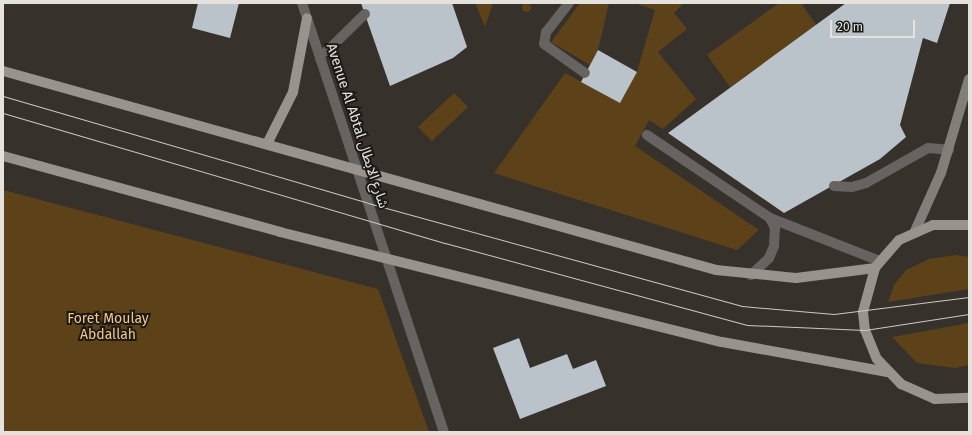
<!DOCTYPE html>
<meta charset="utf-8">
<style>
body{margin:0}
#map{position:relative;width:972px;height:435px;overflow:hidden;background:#36312b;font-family:"Fira Sans","Noto Sans Arabic",sans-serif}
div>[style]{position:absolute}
.green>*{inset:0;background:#5d4219}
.round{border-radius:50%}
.building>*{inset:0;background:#bbc3ca}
.service>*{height:10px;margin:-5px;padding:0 5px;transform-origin:5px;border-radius:5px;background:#666360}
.minor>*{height:10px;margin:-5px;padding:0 5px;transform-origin:5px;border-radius:5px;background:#666360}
.secondary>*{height:10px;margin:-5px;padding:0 5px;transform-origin:5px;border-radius:5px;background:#827f7a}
.primary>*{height:10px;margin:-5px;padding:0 5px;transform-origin:5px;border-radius:5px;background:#98938d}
.tram>*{height:1px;margin:-0.5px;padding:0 0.5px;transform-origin:0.5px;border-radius:0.5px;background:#ccc9c4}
span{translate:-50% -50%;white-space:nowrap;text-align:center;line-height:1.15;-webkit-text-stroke:4px #1c1a17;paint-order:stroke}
.street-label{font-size:14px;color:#e5e2de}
.park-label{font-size:14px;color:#f5c688}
.frame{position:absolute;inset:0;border:4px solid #e5e2de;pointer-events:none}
.scale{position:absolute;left:830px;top:20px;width:85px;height:18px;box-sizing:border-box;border:2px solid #e5e2de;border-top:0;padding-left:5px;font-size:12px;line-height:14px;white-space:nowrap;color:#e5e2de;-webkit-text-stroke:3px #1c1a17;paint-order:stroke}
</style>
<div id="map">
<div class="green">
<div class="round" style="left:521.5px;top:2.5px;width:9px;height:9px"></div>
<div style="clip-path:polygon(475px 3px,493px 3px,485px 27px)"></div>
<div style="clip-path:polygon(580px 3px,609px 3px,598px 50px,590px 65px,551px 42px)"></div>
<div style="clip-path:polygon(634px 3px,684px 3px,674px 13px,687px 29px,658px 52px,696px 99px,663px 129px,649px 120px,635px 146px,759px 230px,737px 250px,494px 173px,565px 73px,620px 103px,637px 72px,655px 10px)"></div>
<div style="clip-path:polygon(779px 3px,801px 3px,817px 26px,730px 87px,707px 55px)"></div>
<div style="clip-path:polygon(454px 93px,468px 107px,432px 141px,418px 127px)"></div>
<div style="clip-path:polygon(3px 190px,378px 289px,429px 432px,3px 432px)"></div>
<div style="clip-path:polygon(956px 255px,969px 257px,969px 289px,888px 302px,894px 285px,906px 270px,929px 259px)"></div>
<div style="clip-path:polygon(969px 323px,969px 365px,955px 368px,917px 363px,892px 337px)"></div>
</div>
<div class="building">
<div style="clip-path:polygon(198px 3px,239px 3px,230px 38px,192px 28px)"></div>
<div style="clip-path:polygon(361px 3px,452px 3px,467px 47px,453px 58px,390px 86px)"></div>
<div style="clip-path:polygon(846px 3px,950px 3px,937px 43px,923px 38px,900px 125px,906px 137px,880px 159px,784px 213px,668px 133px)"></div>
<div style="clip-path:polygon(598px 50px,637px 72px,620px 103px,581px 82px)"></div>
<div style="clip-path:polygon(519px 338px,530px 368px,567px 354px,573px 369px,596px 360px,606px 386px,520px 419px,493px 348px)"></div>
</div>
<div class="service">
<div style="left:569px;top:3px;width:37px;rotate:128deg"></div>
<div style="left:546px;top:32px;width:12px;rotate:99deg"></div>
<div style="left:544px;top:44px;width:50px;rotate:35.3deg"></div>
<div style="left:320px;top:58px;width:63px;rotate:-44.4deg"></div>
<div style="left:647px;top:135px;width:148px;rotate:34deg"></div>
<div style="left:770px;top:218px;width:118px;rotate:21.4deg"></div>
<div style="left:834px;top:186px;width:18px;rotate:3deg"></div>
<div style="left:852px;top:187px;width:15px;rotate:-16deg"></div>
<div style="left:866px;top:183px;width:71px;rotate:-29.4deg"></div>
<div style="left:928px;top:148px;width:21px;rotate:5deg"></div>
<div style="left:751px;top:275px;width:25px;rotate:-43deg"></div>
<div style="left:769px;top:258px;width:13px;rotate:-67deg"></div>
<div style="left:774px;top:246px;width:18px;rotate:-87deg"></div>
<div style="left:775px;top:228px;width:11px;rotate:-117deg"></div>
</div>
<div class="minor">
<div style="left:302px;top:3px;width:452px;rotate:71.7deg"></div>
</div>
<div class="secondary">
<div style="left:915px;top:231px;width:64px;rotate:-65.9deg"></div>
<div style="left:941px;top:173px;width:98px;rotate:-73.4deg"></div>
</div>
<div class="primary">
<div style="left:3px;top:71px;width:740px;rotate:15.59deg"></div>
<div style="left:716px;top:270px;width:80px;rotate:5.7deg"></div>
<div style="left:796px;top:278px;width:80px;rotate:-7.2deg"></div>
<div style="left:267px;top:144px;width:58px;rotate:-63.4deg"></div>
<div style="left:293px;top:92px;width:75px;rotate:-79.3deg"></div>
<div style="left:3px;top:156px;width:287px;rotate:15.3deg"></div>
<div style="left:280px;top:232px;width:455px;rotate:14deg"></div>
<div style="left:722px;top:342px;width:168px;rotate:10.3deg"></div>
<div style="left:969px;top:225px;width:36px;rotate:180deg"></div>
<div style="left:933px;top:225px;width:37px;rotate:156deg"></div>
<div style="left:899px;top:240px;width:37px;rotate:131deg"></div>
<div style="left:875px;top:268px;width:46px;rotate:105.3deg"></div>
<div style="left:863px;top:312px;width:18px;rotate:84deg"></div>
<div style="left:865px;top:330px;width:31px;rotate:68deg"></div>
<div style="left:877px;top:359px;width:35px;rotate:46deg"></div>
<div style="left:901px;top:384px;width:37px;rotate:24deg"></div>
<div style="left:935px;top:399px;width:34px;rotate:-2deg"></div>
</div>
<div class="tram">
<div style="left:3px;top:96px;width:380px;rotate:16.3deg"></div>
<div style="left:368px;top:203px;width:388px;rotate:15.4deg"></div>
<div style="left:742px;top:306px;width:92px;rotate:5deg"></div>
<div style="left:834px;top:314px;width:136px;rotate:-7.2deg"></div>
<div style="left:3px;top:113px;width:461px;rotate:16.4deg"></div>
<div style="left:445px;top:243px;width:313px;rotate:15.2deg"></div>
<div style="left:747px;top:325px;width:118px;rotate:2.4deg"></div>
<div style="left:865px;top:330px;width:105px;rotate:-8.7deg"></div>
</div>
<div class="street-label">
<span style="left:357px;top:126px;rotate:72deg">Avenue Al Abtal شارع الابطال</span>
</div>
<div class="park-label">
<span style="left:108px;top:327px">Foret Moulay<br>Abdallah</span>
</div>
<div class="frame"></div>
<div class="scale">20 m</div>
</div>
